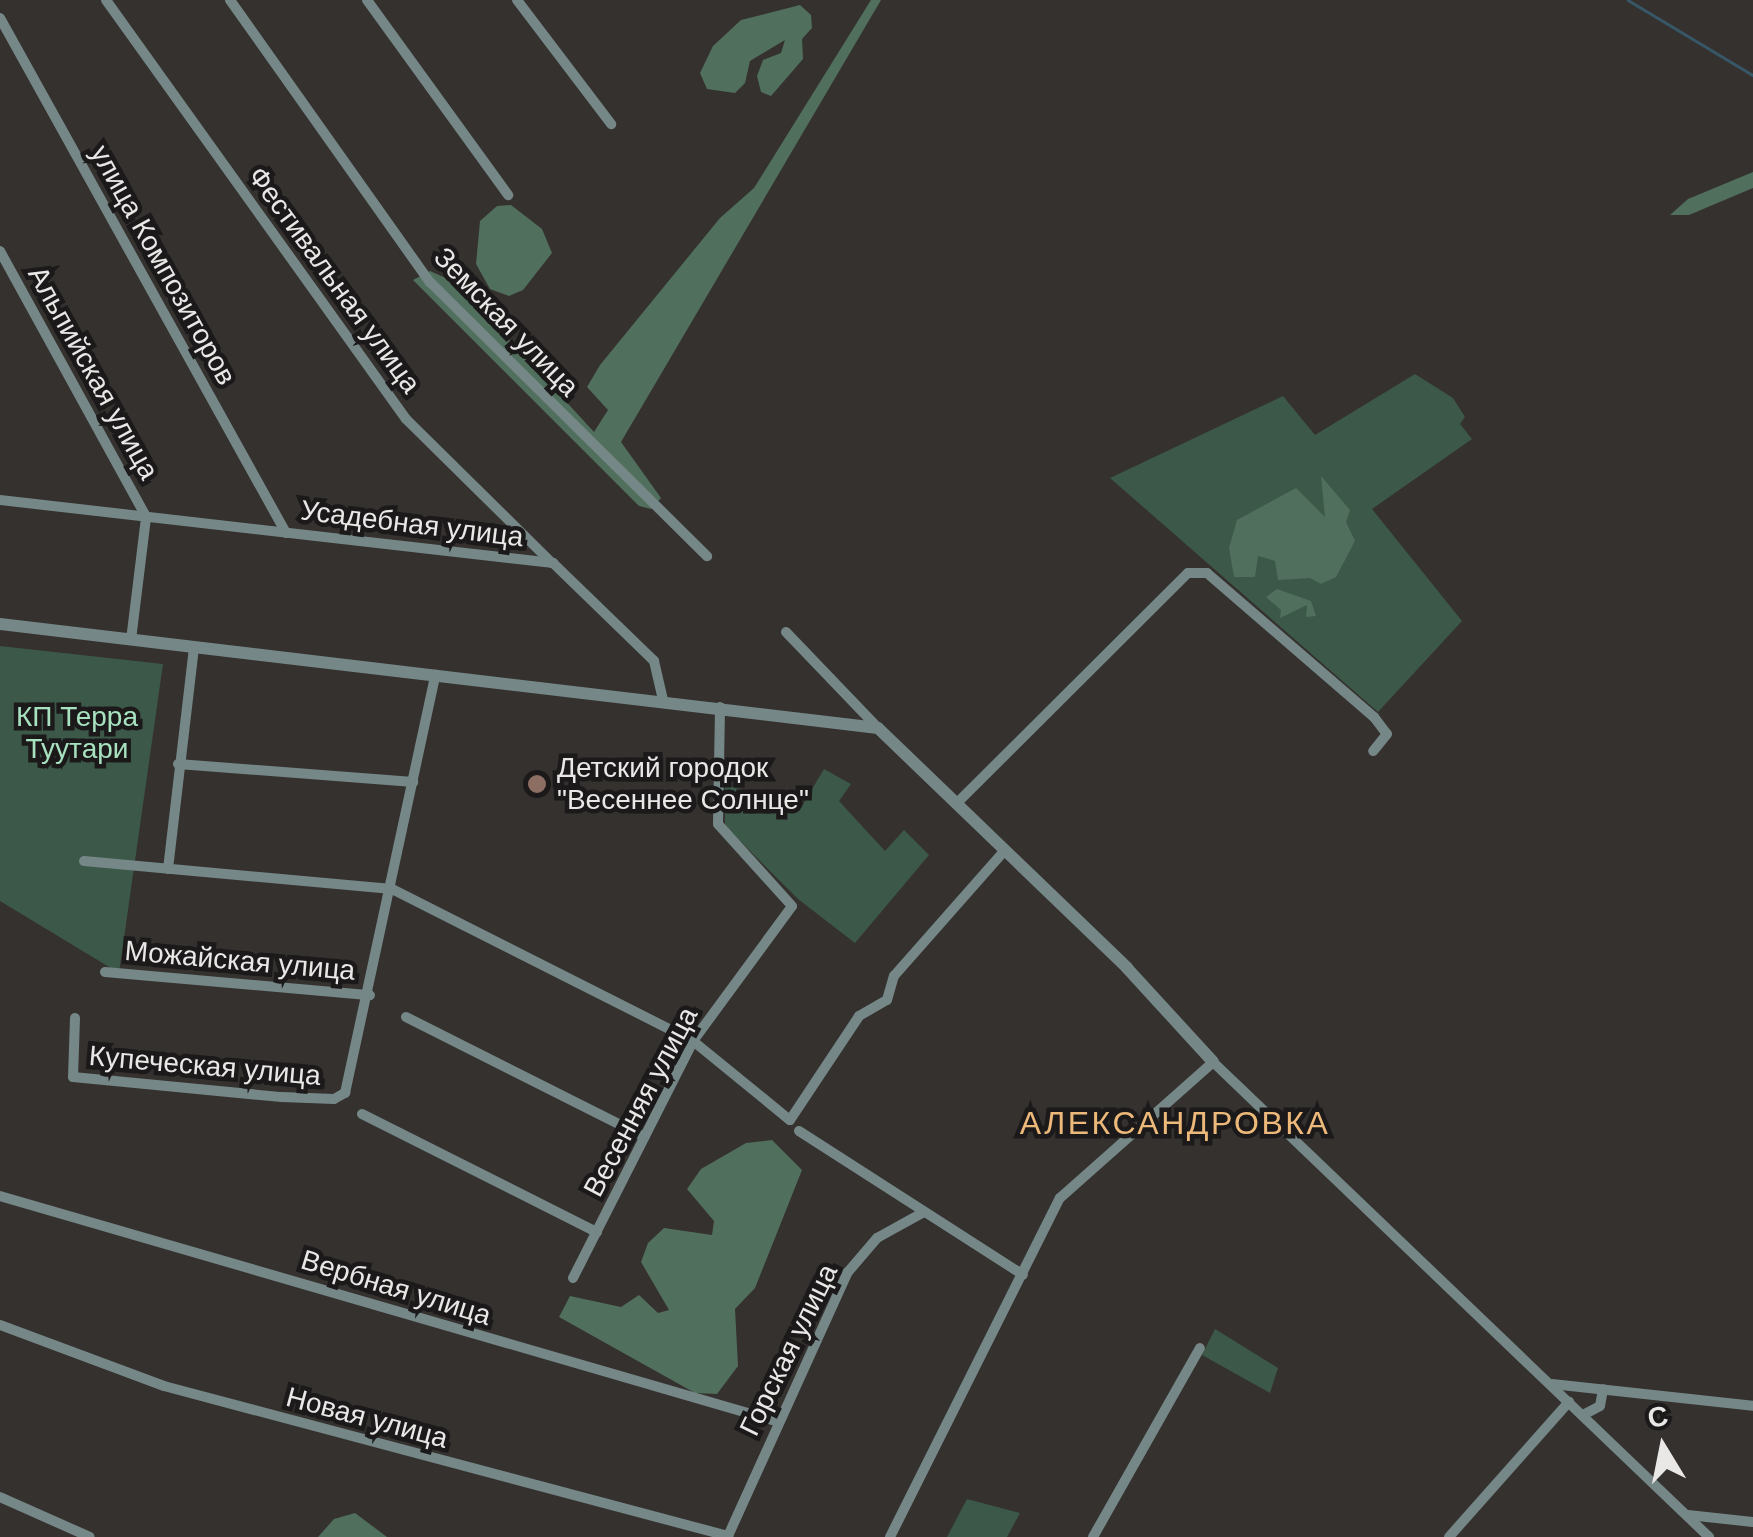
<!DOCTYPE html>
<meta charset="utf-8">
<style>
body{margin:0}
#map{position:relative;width:1753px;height:1537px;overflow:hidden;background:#34312f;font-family:Arial,sans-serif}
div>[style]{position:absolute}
.green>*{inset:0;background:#3c5848}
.forest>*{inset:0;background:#516f5d}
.stream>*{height:2.5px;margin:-1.25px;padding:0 1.25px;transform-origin:1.25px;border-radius:1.25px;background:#375766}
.minor>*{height:10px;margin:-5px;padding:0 5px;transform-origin:5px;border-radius:5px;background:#758786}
.tertiary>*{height:12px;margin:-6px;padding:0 6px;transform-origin:6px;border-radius:6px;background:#758786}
.dots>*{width:28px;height:28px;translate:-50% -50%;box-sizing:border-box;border:5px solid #1b1919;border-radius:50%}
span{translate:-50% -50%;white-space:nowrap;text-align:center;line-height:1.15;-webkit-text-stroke:9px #1b1919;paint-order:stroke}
.street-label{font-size:28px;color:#eae8e7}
.park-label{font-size:28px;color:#a7e1bf}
.poi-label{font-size:28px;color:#eae8e7}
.left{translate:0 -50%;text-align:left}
.quarter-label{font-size:32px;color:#edb97a;letter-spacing:2.5px}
.north{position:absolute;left:1613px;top:1397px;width:100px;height:100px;-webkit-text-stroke:8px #1b1919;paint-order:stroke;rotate:350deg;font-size:28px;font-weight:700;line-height:40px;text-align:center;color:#eae8e7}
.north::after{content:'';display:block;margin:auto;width:35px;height:45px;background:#eae8e7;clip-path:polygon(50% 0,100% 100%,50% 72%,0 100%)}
</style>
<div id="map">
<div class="green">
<div style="clip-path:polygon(1415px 374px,1453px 398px,1465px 417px,1460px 424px,1472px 439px,1372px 509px,1462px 621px,1378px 712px,1110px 478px,1283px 396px,1315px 435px)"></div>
<div style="clip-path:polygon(0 646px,163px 664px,119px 973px,0 901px)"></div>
<div style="clip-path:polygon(824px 769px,851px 784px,839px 801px,885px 851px,904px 830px,929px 855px,855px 943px,798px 899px,725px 826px,725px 785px,802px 806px)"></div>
<div style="clip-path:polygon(1215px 1329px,1278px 1368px,1270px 1393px,1202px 1355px)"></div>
<div style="clip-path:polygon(967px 1499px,1020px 1513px,1007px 1537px,947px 1537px)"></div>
</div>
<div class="forest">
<div style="clip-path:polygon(871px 0,881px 0,621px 442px,661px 498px,651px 509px,639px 506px,413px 280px,430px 271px,457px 283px,594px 432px,608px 410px,587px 387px,600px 365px,720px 218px,754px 188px)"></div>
<div style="clip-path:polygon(800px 5px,811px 15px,812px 28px,802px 39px,803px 59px,771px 96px,761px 92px,757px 76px,763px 60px,781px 53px,785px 40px,750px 61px,745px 83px,735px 93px,707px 89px,700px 73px,713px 46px,741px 20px)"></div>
<div style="clip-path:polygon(1753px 172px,1753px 188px,1689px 215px,1670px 215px,1688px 199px)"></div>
<div style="clip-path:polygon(511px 205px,542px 229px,552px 253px,523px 290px,509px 296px,490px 289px,476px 264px,480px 221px,497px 206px)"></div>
<div style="clip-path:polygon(1321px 476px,1350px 510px,1346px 522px,1355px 541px,1336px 577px,1321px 584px,1310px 578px,1278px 580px,1275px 561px,1258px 556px,1255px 577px,1234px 577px,1229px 548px,1237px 520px,1296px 488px,1325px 517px)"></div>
<div style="clip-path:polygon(1277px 589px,1311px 601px,1316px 616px,1306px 617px,1307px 605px,1280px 618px,1281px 610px,1266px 597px)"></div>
<div style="clip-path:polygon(772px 1140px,802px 1170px,755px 1288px,735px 1309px,738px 1366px,717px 1394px,695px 1393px,559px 1317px,570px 1296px,621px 1307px,639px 1295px,658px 1313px,669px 1310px,641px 1262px,648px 1243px,664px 1228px,712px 1235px,714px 1221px,687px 1189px,701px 1169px,746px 1143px)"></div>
<div style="clip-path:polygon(355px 1513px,387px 1537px,318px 1537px,334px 1519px)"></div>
</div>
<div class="stream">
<div style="left:1628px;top:0;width:146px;rotate:31deg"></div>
</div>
<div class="minor">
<div style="left:106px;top:0;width:515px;rotate:54.4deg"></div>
<div style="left:406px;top:419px;width:205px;rotate:44.6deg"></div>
<div style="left:230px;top:0;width:346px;rotate:54.7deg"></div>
<div style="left:430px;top:282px;width:390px;rotate:44.7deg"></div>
<div style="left:367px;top:0;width:241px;rotate:54.1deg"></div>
<div style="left:517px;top:0;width:156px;rotate:52.8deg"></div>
<div style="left:0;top:18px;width:589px;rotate:60.95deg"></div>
<div style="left:0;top:251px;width:303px;rotate:61.2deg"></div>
<div style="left:0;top:500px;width:557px;rotate:6.5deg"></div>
<div style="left:553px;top:563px;width:141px;rotate:44.1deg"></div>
<div style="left:654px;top:661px;width:40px;rotate:77deg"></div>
<div style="left:786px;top:632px;width:133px;rotate:46.2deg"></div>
<div style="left:131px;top:640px;width:124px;rotate:-83deg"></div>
<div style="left:178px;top:764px;width:236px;rotate:4.4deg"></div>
<div style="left:956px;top:804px;width:327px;rotate:-44.9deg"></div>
<div style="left:1188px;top:573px;width:19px"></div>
<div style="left:1207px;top:573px;width:221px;rotate:40.8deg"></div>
<div style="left:1374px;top:717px;width:21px;rotate:53deg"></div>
<div style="left:1387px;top:734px;width:22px;rotate:129deg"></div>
<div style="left:84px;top:861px;width:309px;rotate:5.2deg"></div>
<div style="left:392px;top:889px;width:337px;rotate:26.8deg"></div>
<div style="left:693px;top:1041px;width:125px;rotate:39.2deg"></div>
<div style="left:790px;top:1120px;width:125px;rotate:-56.4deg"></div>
<div style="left:859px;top:1016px;width:32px;rotate:-30deg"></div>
<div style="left:887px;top:1000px;width:25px;rotate:-74deg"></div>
<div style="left:894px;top:976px;width:168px;rotate:-48.6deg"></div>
<div style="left:168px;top:869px;width:224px;rotate:-83.3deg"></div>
<div style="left:105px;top:972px;width:266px;rotate:5deg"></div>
<div style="left:406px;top:1017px;width:267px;rotate:26.7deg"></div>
<div style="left:75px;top:1018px;width:59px;rotate:91.9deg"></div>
<div style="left:73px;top:1077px;width:210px;rotate:5.5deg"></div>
<div style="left:282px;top:1097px;width:52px;rotate:2.2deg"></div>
<div style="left:334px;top:1099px;width:13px;rotate:-29deg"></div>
<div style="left:345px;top:1093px;width:428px;rotate:-77.8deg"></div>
<div style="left:362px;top:1114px;width:263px;rotate:26.7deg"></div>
<div style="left:799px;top:1131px;width:266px;rotate:32.7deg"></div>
<div style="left:0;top:1196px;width:811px;rotate:16.18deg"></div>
<div style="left:573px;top:1278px;width:266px;rotate:-63.1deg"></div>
<div style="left:693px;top:1041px;width:167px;rotate:-53.7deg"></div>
<div style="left:792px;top:906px;width:110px;rotate:-132.1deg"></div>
<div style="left:718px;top:824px;width:117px;rotate:-89deg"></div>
<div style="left:0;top:1325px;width:175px;rotate:20.4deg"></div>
<div style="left:164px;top:1386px;width:584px;rotate:14.89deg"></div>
<div style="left:728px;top:1536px;width:290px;rotate:-65.6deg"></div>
<div style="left:848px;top:1272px;width:45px;rotate:-49.5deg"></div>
<div style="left:877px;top:1238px;width:54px;rotate:-29deg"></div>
<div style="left:1552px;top:1384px;width:202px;rotate:6.2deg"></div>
<div style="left:1583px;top:1415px;width:19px;rotate:-28deg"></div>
<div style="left:1600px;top:1406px;width:17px;rotate:-80deg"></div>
<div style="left:0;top:1497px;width:98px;rotate:24deg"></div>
<div style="left:1688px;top:1515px;width:65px;rotate:6.1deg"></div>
<div style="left:890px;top:1537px;width:379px;rotate:-63.4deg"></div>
<div style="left:1060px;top:1198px;width:205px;rotate:-41.6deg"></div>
<div style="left:1213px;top:1062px;width:687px;rotate:43.76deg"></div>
<div style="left:1093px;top:1537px;width:217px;rotate:-60.5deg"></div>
<div style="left:1449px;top:1537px;width:181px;rotate:-48.4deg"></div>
</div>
<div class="tertiary">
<div style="left:0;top:624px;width:884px;rotate:6.76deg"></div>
<div style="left:878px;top:728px;width:346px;rotate:43.9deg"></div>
<div style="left:1127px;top:968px;width:127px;rotate:47.5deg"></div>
</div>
<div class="dots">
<div style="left:537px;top:784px;background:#8d6e63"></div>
</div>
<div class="street-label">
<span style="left:163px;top:265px;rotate:61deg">улица Композиторов</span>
<span style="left:334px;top:280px;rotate:54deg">Фестивальная улица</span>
<span style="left:506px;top:322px;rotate:46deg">Земская улица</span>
<span style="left:93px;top:373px;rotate:61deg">Альпийская улица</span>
<span style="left:412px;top:524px;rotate:7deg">Усадебная улица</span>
<span style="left:240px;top:961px;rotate:5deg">Можайская улица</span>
<span style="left:205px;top:1066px;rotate:5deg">Купеческая улица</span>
<span style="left:641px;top:1102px;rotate:-62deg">Весенняя улица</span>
<span style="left:396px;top:1288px;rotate:17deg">Вербная улица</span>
<span style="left:789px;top:1350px;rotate:-64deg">Горская улица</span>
<span style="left:367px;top:1418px;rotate:15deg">Новая улица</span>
</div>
<div class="park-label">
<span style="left:77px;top:733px">КП Терра<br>Туутари</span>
</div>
<div class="poi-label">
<span class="left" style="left:557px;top:784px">Детский городок<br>"Весеннее Солнце"</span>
</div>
<div class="quarter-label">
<span style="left:1175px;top:1123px">АЛЕКСАНДРОВКА</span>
</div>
<div class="north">С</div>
</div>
